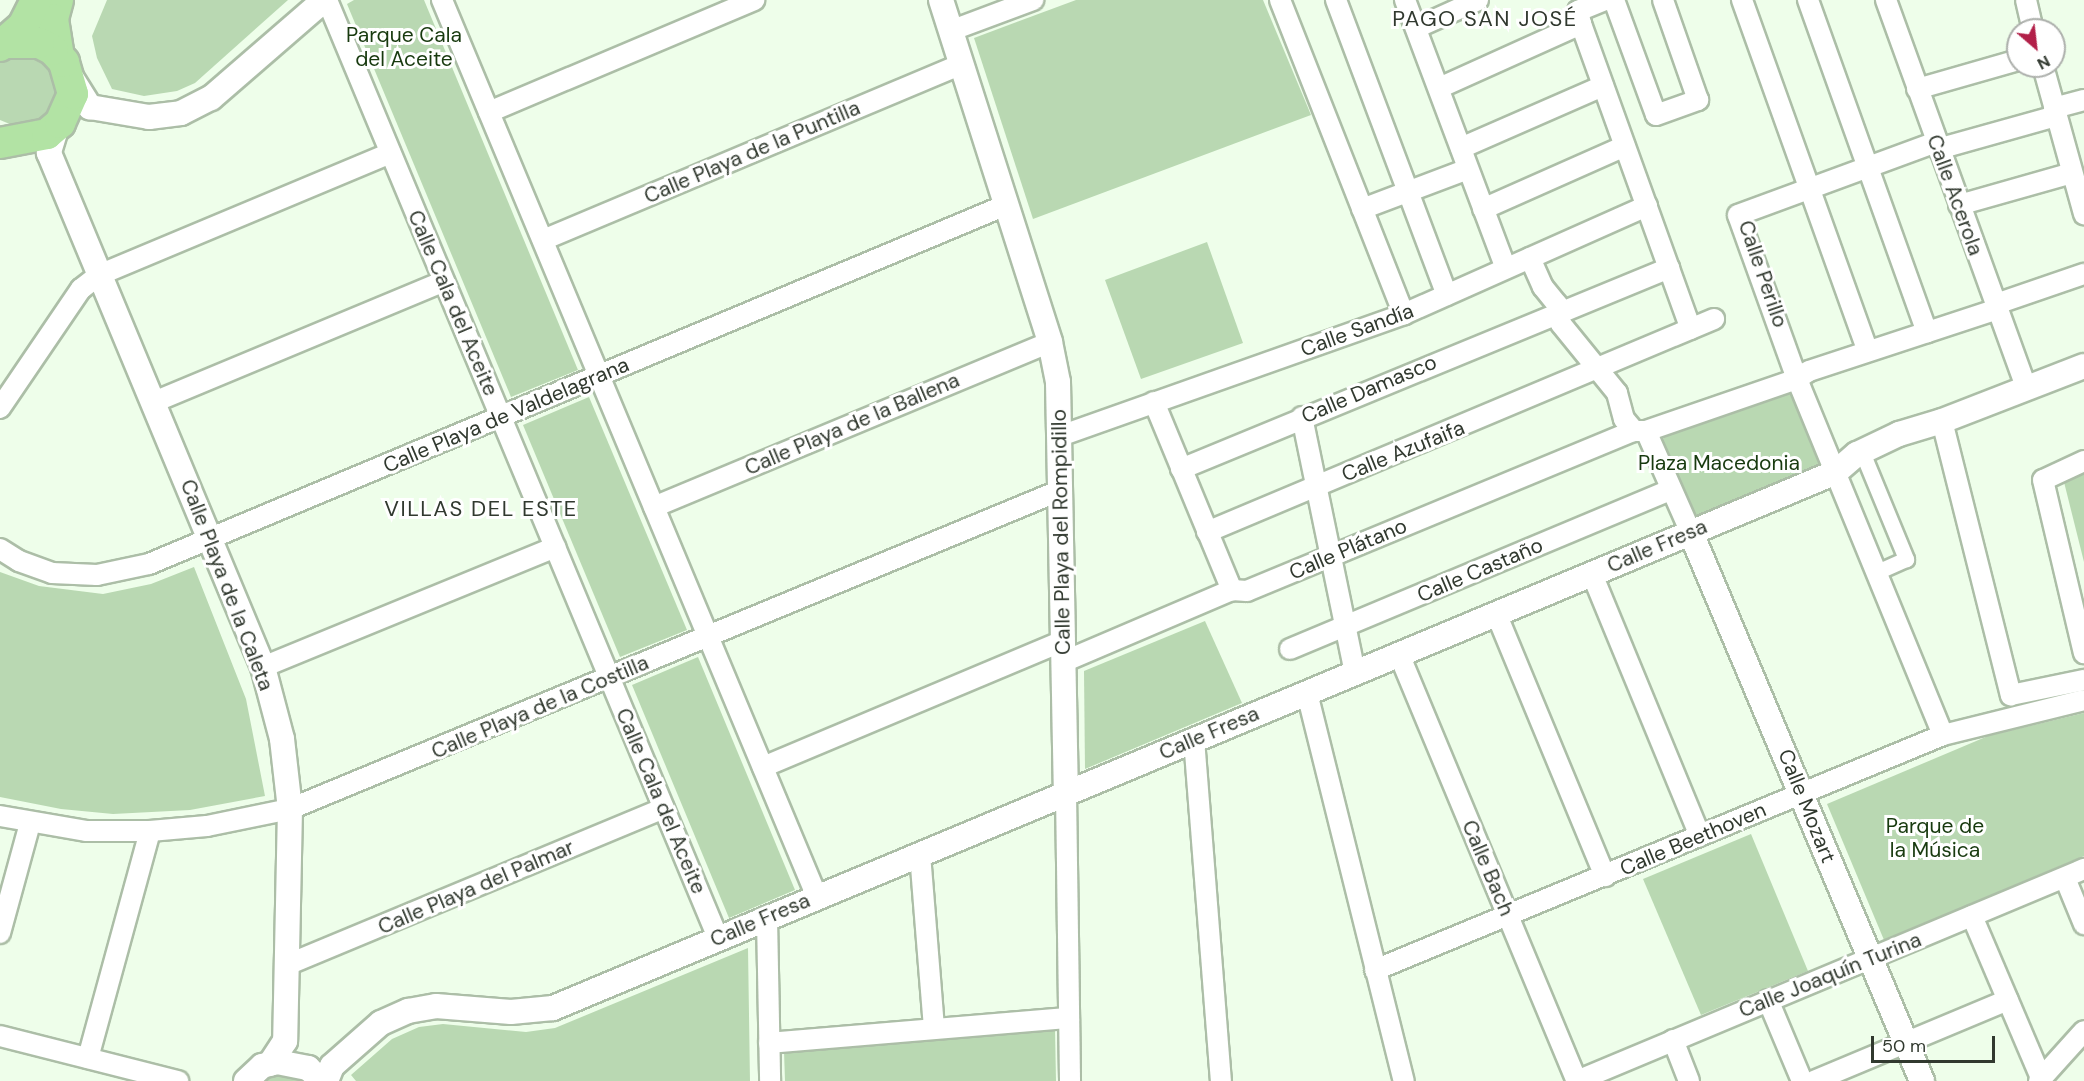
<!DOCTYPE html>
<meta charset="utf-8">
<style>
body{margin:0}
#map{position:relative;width:2084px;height:1081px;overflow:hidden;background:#eefeea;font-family:"DM Sans",sans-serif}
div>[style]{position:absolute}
.green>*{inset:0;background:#b9d8b2}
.roads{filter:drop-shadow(2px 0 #acbea7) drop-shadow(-2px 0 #acbea7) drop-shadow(0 2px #acbea7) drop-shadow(0 -2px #acbea7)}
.pedestrian>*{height:15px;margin:-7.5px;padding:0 7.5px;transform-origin:7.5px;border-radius:7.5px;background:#fff}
.minor>*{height:20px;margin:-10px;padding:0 10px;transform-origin:10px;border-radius:10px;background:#fff}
.tertiary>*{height:24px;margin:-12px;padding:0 12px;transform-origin:12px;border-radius:12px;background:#fff}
.primary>*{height:30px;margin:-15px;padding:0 15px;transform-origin:15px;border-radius:15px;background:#b2e3a4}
span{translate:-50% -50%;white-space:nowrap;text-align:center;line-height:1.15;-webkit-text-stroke:6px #fff;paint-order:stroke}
.park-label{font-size:21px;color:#183a0f}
.street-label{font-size:21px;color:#31392f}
.neighbourhood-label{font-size:22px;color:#31392f;letter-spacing:1.5px}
.north{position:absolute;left:2006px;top:18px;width:60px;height:60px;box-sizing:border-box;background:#fff;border:2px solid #adb0ac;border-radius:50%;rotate:152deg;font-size:16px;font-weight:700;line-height:24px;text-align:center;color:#31392f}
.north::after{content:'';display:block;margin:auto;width:21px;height:27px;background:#b22049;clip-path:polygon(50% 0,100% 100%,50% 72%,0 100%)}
.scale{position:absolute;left:1871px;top:1036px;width:124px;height:27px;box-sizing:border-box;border:3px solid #31392f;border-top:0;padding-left:8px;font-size:18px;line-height:21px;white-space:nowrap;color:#31392f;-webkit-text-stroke:4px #fff;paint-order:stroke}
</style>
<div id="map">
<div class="green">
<div style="clip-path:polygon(107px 0,288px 0,195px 83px,177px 91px,144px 96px,112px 89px,97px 58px,92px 36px)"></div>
<div style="clip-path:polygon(354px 0,424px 0,578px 370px,511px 397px,347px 4px)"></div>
<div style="clip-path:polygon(1076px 0,1263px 0,1311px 115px,1033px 219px,974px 38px)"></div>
<div style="clip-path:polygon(17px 54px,42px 59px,58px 79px,57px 104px,40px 123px,17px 127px,0 120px,0 62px)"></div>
<div style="clip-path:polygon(1207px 242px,1243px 343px,1141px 379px,1105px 280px)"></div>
<div style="clip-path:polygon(1788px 392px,1796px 397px,1821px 461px,1819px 467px,1698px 518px,1692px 515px,1661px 444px,1665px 434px)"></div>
<div style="clip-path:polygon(589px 397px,687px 630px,620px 657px,523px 425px)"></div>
<div style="clip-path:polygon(2084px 473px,2084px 562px,2064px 482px)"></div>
<div style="clip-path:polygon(194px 567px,246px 699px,265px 796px,190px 810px,113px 814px,61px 809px,0 797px,0 572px,39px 586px,103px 594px,151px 584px)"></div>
<div style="clip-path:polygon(1205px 621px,1242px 703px,1085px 769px,1084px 671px)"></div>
<div style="clip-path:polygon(698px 657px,795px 890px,729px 918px,632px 685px)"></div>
<div style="clip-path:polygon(2084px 713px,2084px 856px,1884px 940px,1827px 804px,1988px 736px)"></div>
<div style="clip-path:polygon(1751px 834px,1808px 971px,1701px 1015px,1643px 879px)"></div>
<div style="clip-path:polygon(748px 948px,750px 1081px,356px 1081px,351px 1075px,392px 1039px,419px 1027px,443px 1024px,526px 1032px,555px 1028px)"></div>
<div style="clip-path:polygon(1055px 1030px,1056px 1081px,785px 1081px,784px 1051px)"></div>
<div style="clip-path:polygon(289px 1072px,309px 1081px,260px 1081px,266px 1076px)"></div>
</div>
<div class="roads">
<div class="pedestrian">
<div style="left:1862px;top:452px;width:116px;rotate:67.6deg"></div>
<div style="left:1906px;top:559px;width:32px;rotate:156deg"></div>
</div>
<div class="minor">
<div style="left:327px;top:0;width:1016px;rotate:67.37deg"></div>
<div style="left:442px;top:0;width:972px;rotate:67.31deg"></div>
<div style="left:1280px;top:0;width:338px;rotate:68.5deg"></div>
<div style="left:1336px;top:0;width:315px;rotate:69.4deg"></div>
<div style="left:1405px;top:0;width:286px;rotate:69.4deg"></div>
<div style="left:1605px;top:0;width:29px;rotate:158deg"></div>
<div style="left:1578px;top:11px;width:13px;rotate:77deg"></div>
<div style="left:1581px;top:24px;width:324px;rotate:70.2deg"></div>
<div style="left:1614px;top:0;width:122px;rotate:69.9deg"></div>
<div style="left:1656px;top:115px;width:45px;rotate:-19.7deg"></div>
<div style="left:1698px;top:100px;width:106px;rotate:-109.3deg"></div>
<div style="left:1742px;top:0;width:373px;rotate:70.3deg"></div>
<div style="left:1808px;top:0;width:353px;rotate:70.3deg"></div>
<div style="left:1886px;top:0;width:414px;rotate:70.1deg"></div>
<div style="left:2026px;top:0;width:31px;rotate:77deg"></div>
<div style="left:1416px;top:28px;width:68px;rotate:-24.3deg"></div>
<div style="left:950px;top:31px;width:89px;rotate:-20.5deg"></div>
<div style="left:2043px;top:66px;width:154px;rotate:74.5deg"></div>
<div style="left:1439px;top:88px;width:156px;rotate:-24.3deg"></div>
<div style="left:1917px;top:89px;width:105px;rotate:-16deg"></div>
<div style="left:2054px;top:108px;width:31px;rotate:-15deg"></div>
<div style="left:489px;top:112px;width:288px;rotate:-22.9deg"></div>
<div style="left:1461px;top:148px;width:155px;rotate:-23.6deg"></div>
<div style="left:1938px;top:149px;width:123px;rotate:-15.6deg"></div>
<div style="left:1959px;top:205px;width:117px;rotate:-15.8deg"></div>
<div style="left:1362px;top:209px;width:113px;rotate:-20.7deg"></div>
<div style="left:1483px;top:209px;width:155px;rotate:-23.9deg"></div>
<div style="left:543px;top:240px;width:454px;rotate:-22.8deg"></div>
<div style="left:1530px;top:258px;width:32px;rotate:66deg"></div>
<div style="left:1543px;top:287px;width:22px;rotate:51deg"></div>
<div style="left:1557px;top:304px;width:20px;rotate:79deg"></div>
<div style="left:1561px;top:324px;width:89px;rotate:50.9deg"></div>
<div style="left:1617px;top:393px;width:27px;rotate:75deg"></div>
<div style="left:1624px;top:419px;width:16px;rotate:50deg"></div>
<div style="left:1634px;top:431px;width:12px"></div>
<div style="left:1646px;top:431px;width:160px;rotate:-19deg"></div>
<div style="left:1797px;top:379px;width:174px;rotate:-109.8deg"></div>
<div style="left:1738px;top:215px;width:211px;rotate:-20.2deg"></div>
<div style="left:154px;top:402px;width:314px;rotate:-22.6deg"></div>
<div style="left:1154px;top:402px;width:204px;rotate:67.5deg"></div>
<div style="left:0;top:408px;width:144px;rotate:-55.8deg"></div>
<div style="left:81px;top:289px;width:23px;rotate:-38deg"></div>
<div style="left:99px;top:275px;width:316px;rotate:-22.7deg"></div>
<div style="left:1302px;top:417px;width:260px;rotate:78.3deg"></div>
<div style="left:1942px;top:421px;width:283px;rotate:75.9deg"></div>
<div style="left:2011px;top:695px;width:75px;rotate:-11.6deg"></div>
<div style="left:1646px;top:431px;width:111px;rotate:66.2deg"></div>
<div style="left:1060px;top:436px;width:365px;rotate:-19.5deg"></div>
<div style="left:1404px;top:314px;width:266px;rotate:-24deg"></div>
<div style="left:2084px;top:461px;width:45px;rotate:155.1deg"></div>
<div style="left:2043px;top:480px;width:178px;rotate:76.7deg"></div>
<div style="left:1181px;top:469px;width:528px;rotate:-22.39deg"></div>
<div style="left:654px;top:507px;width:429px;rotate:-22.6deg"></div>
<div style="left:1207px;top:532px;width:550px;rotate:-22.79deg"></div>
<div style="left:0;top:549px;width:22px;rotate:32deg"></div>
<div style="left:19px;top:561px;width:35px;rotate:20deg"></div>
<div style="left:52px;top:573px;width:45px;rotate:2.5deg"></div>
<div style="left:97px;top:575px;width:53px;rotate:-11.9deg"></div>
<div style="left:149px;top:564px;width:929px;rotate:-22.73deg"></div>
<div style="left:1592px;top:574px;width:283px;rotate:67.6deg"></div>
<div style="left:1496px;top:613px;width:285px;rotate:67.5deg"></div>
<div style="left:1290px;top:649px;width:413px;rotate:-22.7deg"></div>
<div style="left:1399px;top:654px;width:463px;rotate:67.4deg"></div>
<div style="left:1063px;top:662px;width:184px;rotate:-23.1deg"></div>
<div style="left:1232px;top:590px;width:15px;rotate:4deg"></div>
<div style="left:1247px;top:591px;width:419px;rotate:-22.5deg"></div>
<div style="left:263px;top:667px;width:316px;rotate:-22.3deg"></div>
<div style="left:1307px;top:693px;width:400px;rotate:76deg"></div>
<div style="left:1943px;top:735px;width:385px;rotate:-112.3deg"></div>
<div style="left:1797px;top:379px;width:14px;rotate:-34deg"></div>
<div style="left:1809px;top:371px;width:193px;rotate:-18.2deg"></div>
<div style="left:1992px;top:311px;width:13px;rotate:-42deg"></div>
<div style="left:2002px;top:302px;width:87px;rotate:-18.9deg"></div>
<div style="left:1194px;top:739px;width:343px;rotate:85.5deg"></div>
<div style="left:763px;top:767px;width:325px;rotate:-22.8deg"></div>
<div style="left:1066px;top:792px;width:289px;rotate:89.2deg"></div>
<div style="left:0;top:816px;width:87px;rotate:9.9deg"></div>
<div style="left:86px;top:831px;width:64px"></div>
<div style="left:150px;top:831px;width:57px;rotate:-5deg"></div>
<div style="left:207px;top:826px;width:85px;rotate:-11.6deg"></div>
<div style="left:290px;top:809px;width:834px;rotate:-22.48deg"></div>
<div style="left:920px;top:854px;width:175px;rotate:85.4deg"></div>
<div style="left:2065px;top:878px;width:50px;rotate:67.6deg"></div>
<div style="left:1972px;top:916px;width:176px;rotate:66.9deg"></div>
<div style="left:767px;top:918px;width:163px;rotate:88.9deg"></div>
<div style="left:0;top:933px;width:114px;rotate:-74.7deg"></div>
<div style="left:287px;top:965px;width:408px;rotate:-22.6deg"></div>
<div style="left:1375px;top:970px;width:615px;rotate:-22.48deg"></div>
<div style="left:1943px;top:735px;width:145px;rotate:-13.9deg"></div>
<div style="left:1768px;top:1000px;width:88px;rotate:67.2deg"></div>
<div style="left:0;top:1036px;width:184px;rotate:14.2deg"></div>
<div style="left:1673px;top:1040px;width:44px;rotate:68.7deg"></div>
<div style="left:769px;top:1043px;width:301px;rotate:-4.8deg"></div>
<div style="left:88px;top:1058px;width:235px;rotate:-74.7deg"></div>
<div style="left:1577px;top:1081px;width:550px;rotate:-22.69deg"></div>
<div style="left:1814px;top:1081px;width:210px;rotate:-22.7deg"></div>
<div style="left:2039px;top:1081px;width:67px;rotate:-48deg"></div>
</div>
<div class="tertiary">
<div style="left:941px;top:0;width:359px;rotate:72.3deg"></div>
<div style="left:1050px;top:342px;width:41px;rotate:78.7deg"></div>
<div style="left:1058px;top:382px;width:410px;rotate:88.9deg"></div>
<div style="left:71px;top:77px;width:36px;rotate:58deg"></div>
<div style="left:90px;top:107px;width:60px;rotate:9.6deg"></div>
<div style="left:149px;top:117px;width:32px;rotate:-7deg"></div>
<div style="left:181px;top:113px;width:34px;rotate:-27deg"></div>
<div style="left:211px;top:98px;width:150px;rotate:-40.9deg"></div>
<div style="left:57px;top:126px;width:28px;rotate:107deg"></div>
<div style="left:49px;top:153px;width:557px;rotate:67.4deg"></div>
<div style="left:263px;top:667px;width:74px;rotate:75.2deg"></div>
<div style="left:282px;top:739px;width:70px;rotate:83.5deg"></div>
<div style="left:290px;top:809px;width:232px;rotate:91.2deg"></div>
<div style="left:285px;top:1041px;width:27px;rotate:123deg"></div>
<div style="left:1691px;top:533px;width:595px;rotate:67.14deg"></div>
<div style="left:246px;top:1081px;width:22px;rotate:-43deg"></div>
<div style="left:262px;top:1066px;width:16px;rotate:-15deg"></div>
<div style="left:277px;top:1062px;width:32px;rotate:11deg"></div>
<div style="left:308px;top:1068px;width:19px;rotate:43deg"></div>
<div style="left:326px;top:1081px;width:16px;rotate:-68deg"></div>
<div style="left:332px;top:1066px;width:65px;rotate:-41.3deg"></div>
<div style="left:381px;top:1023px;width:30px;rotate:-24deg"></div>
<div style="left:408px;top:1011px;width:28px;rotate:-10deg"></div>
<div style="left:436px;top:1006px;width:75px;rotate:4.6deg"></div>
<div style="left:511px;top:1012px;width:42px;rotate:-5.4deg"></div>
<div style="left:553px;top:1008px;width:1390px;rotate:-22.67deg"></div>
<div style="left:1836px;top:472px;width:28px;rotate:-41deg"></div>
<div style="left:1857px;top:454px;width:47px;rotate:-25.5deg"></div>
<div style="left:1899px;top:434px;width:45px;rotate:-16.8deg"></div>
<div style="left:1942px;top:421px;width:152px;rotate:-21.2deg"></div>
</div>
<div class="primary">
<div style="left:58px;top:0;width:20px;rotate:105deg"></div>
<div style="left:53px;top:19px;width:37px;rotate:81deg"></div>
<div style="left:0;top:46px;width:30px;rotate:-41deg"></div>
<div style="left:23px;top:26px;width:29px;rotate:-63deg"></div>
<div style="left:0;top:143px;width:48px;rotate:-10.8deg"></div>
<div style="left:47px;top:134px;width:17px;rotate:-40deg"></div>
<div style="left:60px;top:123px;width:32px;rotate:-66deg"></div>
<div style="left:73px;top:94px;width:33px;rotate:-106deg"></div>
<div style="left:64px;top:62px;width:16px;rotate:-133deg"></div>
<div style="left:53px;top:50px;width:16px;rotate:-153deg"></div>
<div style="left:39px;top:43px;width:33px;rotate:180deg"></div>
</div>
</div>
<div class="park-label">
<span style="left:404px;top:47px">Parque Cala<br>del Aceite</span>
<span style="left:1719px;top:463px">Plaza Macedonia</span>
<span style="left:1935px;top:838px">Parque de<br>la Música</span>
</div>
<div class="street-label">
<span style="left:752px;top:152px;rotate:-23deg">Calle Playa de la Puntilla</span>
<span style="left:1955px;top:195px;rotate:70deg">Calle Acerola</span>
<span style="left:1763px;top:274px;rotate:71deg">Calle Perillo</span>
<span style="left:453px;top:303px;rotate:67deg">Calle Cala del Aceite</span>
<span style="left:1357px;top:330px;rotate:-20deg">Calle Sandía</span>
<span style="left:1369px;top:389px;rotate:-23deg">Calle Damasco</span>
<span style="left:506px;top:415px;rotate:-23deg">Calle Playa de Valdelagrana</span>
<span style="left:852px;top:424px;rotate:-23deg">Calle Playa de la Ballena</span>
<span style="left:1403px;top:451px;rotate:-22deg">Calle Azufaifa</span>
<span style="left:1061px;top:532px;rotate:-91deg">Calle Playa del Rompidillo</span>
<span style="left:1657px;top:546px;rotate:-23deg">Calle Fresa</span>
<span style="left:1348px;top:549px;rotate:-23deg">Calle Plátano</span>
<span style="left:1480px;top:570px;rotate:-23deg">Calle Castaño</span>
<span style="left:227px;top:585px;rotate:69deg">Calle Playa de la Caleta</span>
<span style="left:540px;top:707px;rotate:-23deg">Calle Playa de la Costilla</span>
<span style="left:1209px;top:733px;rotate:-23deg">Calle Fresa</span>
<span style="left:661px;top:801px;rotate:67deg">Calle Cala del Aceite</span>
<span style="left:1807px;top:806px;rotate:68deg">Calle Mozart</span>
<span style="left:1693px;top:839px;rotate:-23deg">Calle Beethoven</span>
<span style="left:1488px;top:868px;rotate:67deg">Calle Bach</span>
<span style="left:476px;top:887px;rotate:-23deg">Calle Playa del Palmar</span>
<span style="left:760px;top:920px;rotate:-23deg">Calle Fresa</span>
<span style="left:1830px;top:975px;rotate:-22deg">Calle Joaquín Turina</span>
</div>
<div class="neighbourhood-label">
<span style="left:1485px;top:19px">PAGO SAN JOSÉ</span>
<span style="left:481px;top:509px">VILLAS DEL ESTE</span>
</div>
<div class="north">N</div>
<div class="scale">50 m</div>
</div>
